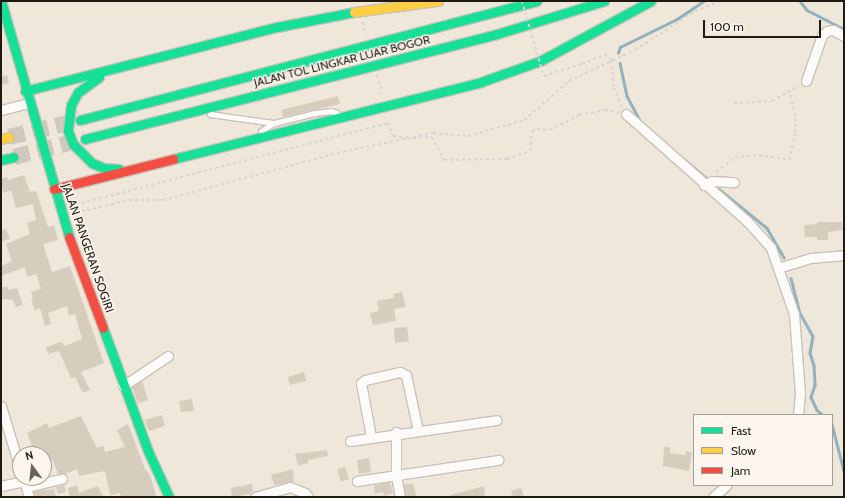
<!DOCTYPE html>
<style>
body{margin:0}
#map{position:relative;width:845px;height:498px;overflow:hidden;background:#efe7da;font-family:Cabin,sans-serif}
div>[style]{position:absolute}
.stream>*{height:2.5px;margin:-1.25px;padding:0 1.25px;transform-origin:1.25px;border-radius:1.25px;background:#91b2bd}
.building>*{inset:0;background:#d6cdbf}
.highway-tunnel>*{height:16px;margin-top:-8px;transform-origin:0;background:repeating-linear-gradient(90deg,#d0c8bc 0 16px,transparent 0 24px)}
.path>*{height:1.5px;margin-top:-0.75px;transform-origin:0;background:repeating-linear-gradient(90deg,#d7d5d2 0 3px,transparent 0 6px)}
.roads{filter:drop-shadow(1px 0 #c9c2b8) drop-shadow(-1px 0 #c9c2b8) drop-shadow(0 1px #c9c2b8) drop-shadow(0 -1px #c9c2b8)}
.lane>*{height:4.5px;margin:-2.25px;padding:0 2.25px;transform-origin:2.25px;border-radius:2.25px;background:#fdfbf9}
.street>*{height:9px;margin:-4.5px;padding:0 4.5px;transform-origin:4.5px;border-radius:4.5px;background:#fdfbf9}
.fast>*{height:9px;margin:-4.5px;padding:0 4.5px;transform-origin:4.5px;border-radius:4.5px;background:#16e098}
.slow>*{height:9px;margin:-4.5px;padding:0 4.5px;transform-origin:4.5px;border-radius:4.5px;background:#ffcf43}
.jam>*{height:9px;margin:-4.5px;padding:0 4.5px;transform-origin:4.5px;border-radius:4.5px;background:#f24e42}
.path-bridge>*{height:1.5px;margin-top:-0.75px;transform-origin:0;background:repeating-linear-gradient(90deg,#d7d5d2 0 3px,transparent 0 6px)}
span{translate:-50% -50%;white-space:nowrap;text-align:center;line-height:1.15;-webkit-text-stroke:3px #fdf6ee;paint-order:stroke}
.street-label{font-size:12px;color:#201a13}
.frame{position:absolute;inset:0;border:2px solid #201a13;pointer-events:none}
.legend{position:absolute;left:693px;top:414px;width:140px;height:72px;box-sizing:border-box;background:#fdf6ee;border:1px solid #a59e96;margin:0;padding:5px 7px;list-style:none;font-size:12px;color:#201a13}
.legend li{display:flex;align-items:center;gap:8px;height:20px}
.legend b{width:20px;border:1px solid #a59e96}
.north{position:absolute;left:12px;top:446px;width:40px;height:40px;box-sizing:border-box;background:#fdf6ee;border:1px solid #a59e96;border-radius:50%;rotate:345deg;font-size:11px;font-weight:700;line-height:16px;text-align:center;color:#201a13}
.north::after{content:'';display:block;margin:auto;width:14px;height:18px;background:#686259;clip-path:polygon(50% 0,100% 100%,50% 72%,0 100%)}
.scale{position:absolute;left:703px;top:20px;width:118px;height:18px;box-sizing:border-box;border:2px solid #201a13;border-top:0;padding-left:5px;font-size:12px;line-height:14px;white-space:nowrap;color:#201a13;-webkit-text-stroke:3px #fdf6ee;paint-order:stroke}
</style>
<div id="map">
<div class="stream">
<div style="left:800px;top:1px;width:11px;rotate:52deg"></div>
<div style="left:807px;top:10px;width:42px;rotate:27.2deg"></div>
<div style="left:618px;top:53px;width:6px;rotate:-72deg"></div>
<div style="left:620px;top:47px;width:64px;rotate:-26.2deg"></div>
<div style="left:677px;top:19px;width:32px;rotate:-34deg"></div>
<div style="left:620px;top:63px;width:34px;rotate:78deg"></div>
<div style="left:627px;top:96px;width:30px;rotate:62deg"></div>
<div style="left:680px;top:156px;width:35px;rotate:40deg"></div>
<div style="left:713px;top:184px;width:70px;rotate:39.2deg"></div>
<div style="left:767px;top:228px;width:34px;rotate:60deg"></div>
<div style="left:791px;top:278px;width:36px;rotate:76deg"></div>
<div style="left:800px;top:313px;width:26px;rotate:61deg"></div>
<div style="left:813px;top:336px;width:17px;rotate:100deg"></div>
<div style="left:810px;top:353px;width:13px;rotate:72deg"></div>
<div style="left:814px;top:365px;width:20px;rotate:87deg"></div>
<div style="left:815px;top:385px;width:13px;rotate:108deg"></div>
<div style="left:811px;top:397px;width:14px;rotate:65deg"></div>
<div style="left:817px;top:410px;width:8px;rotate:40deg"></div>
<div style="left:832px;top:424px;width:49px;rotate:75.7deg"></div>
</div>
<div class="building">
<div style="clip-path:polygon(7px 75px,9px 83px,1px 85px,1px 77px)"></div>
<div style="clip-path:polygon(338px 96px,340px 104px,283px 117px,281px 110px)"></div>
<div style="clip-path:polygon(24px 175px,30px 192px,36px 191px,48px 227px,54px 225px,58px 240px,43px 244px,52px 272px,70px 266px,104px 363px,81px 372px,90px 390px,83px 393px,75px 377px,71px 378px,59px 351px,48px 354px,46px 347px,61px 342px,65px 346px,82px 339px,75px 314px,69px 316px,67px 306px,48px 313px,51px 324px,45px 326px,40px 308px,35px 310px,31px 300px,33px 300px,31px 292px,41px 289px,36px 274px,27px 277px,25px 267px,1px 276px,1px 266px,12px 261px,6px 244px,30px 234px,27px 223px,36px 220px,33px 204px,16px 208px,11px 190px,4px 193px,1px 184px,1px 179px,7px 177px,8px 180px)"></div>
<div style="clip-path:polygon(817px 222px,842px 222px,843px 230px,828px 232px,828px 240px,817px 240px,817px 237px,805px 237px,804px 225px,817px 224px)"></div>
<div style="clip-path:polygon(6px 229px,10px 239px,1px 242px,1px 231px)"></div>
<div style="clip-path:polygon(1px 287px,9px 287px,8px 290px,17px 288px,23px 305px,16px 307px,13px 300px,1px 299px)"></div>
<div style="clip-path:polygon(402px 292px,406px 307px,394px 309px,396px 321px,373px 325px,370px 313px,379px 311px,377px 301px,394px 298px,393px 294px)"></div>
<div style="clip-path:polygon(407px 327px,409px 341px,395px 343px,394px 328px)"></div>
<div style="clip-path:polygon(304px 372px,306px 381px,290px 385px,288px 377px)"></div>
<div style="clip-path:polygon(142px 381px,148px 400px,138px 403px,132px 387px)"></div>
<div style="clip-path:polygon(192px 399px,194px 411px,181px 412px,179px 401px)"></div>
<div style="clip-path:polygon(162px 415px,165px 426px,149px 431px,145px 420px)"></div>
<div style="clip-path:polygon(81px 416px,97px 448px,103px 446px,105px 452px,125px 447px,117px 430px,128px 424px,145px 469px,150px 475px,156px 496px,121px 497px,120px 493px,110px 495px,105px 471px,79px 476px,77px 469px,65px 474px,58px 474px,52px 459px,48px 461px,42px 448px,34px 451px,27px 433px,47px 423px,49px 428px)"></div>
<div style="clip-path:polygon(664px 447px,670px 447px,670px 453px,685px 455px,686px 451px,692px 452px,689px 471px,663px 466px)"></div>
<div style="clip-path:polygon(327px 450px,328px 456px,308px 460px,308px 463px,298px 466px,295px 454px)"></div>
<div style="clip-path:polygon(369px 458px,371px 472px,359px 474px,357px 460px)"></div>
<div style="clip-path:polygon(345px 467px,349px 479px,341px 482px,337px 469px)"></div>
<div style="clip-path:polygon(293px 469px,294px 482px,274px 485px,271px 475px)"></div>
<div style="clip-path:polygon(390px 482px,393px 493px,384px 496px,383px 492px,375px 494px,374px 486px)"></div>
<div style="clip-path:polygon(413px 483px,416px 496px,406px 497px,404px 485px)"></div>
<div style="clip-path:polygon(252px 484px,253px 491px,250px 494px,232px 497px,231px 488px)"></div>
<div style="clip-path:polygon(64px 485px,66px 492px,58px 494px,56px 487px)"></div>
<div style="clip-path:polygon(77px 485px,79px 493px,98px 486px,103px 497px,70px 497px,68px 488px)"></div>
<div style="clip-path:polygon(484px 486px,485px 497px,451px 497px,451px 495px)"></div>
<div style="clip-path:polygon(521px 488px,524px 497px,513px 497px,511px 491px)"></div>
<div style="clip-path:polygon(54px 489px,56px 497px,35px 497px,34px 491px)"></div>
</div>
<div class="highway-tunnel">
<div style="left:9px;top:137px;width:73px;rotate:-13.5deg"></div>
<div style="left:14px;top:157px;width:73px;rotate:-14.2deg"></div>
</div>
<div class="path">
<div style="left:363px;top:22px;width:12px;rotate:76deg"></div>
<div style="left:582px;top:64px;width:25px;rotate:-23deg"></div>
<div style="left:605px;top:54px;width:9px;rotate:41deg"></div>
<div style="left:612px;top:60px;width:28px;rotate:86deg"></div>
<div style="left:614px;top:88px;width:22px;rotate:68deg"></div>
<div style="left:377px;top:75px;width:19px;rotate:74deg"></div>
<div style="left:734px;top:103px;width:38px;rotate:-3deg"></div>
<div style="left:772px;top:101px;width:31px;rotate:-29deg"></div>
<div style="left:413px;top:138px;width:19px;rotate:-3deg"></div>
<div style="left:432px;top:137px;width:26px;rotate:62deg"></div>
<div style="left:444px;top:160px;width:63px;rotate:-0.9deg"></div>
<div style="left:507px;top:159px;width:24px;rotate:-19deg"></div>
<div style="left:530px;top:151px;width:20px;rotate:-84deg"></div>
<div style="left:532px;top:131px;width:5px;rotate:-22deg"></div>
<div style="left:537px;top:129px;width:13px;rotate:4deg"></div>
<div style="left:550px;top:130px;width:33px;rotate:-27deg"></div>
<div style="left:579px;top:115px;width:26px;rotate:-11deg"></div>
<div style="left:605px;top:110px;width:14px;rotate:12deg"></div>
<div style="left:716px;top:172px;width:24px;rotate:-38deg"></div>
<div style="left:735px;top:157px;width:24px;rotate:-5deg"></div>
<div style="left:759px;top:155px;width:30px;rotate:9deg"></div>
<div style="left:789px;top:160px;width:28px;rotate:-77deg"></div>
<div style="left:795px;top:133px;width:17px;rotate:-90deg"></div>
<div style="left:795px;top:116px;width:25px;rotate:-104deg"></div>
<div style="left:70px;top:206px;width:329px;rotate:-14.6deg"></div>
<div style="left:388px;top:123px;width:14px;rotate:69deg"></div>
<div style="left:393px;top:136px;width:15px;rotate:8deg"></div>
<div style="left:70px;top:214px;width:61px;rotate:-13.3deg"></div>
<div style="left:129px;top:200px;width:34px"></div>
<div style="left:163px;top:200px;width:180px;rotate:-15.1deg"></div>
<div style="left:337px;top:153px;width:98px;rotate:-11.8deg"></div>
<div style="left:433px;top:133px;width:35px;rotate:5deg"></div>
<div style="left:468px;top:136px;width:58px;rotate:-15.9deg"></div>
<div style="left:524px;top:120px;width:60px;rotate:-40.9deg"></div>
<div style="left:569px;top:81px;width:73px;rotate:-25.2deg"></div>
<div style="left:635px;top:50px;width:72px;rotate:-33deg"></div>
<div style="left:695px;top:11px;width:28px;rotate:-21deg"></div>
</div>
<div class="roads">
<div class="lane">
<div style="left:210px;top:114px;width:65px;rotate:8deg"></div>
<div style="left:261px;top:131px;width:15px;rotate:-32deg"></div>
<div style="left:274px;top:123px;width:42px;rotate:-13.7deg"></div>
<div style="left:315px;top:113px;width:16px;rotate:-7deg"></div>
<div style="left:331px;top:111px;width:6px;rotate:18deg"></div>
</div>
<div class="street">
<div style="left:806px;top:81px;width:49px;rotate:-70.8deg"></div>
<div style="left:822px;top:35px;width:6px;rotate:-39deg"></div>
<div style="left:827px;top:31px;width:6px;rotate:-9deg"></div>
<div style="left:833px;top:30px;width:13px;rotate:29deg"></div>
<div style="left:1px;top:110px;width:29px;rotate:-14deg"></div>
<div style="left:626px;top:114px;width:162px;rotate:41.5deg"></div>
<div style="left:747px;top:221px;width:36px;rotate:48deg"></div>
<div style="left:771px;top:248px;width:70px;rotate:70.8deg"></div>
<div style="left:794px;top:314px;width:79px;rotate:85.7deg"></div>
<div style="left:800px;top:393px;width:22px;rotate:95deg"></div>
<div style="left:704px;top:185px;width:9px;rotate:-27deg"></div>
<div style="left:712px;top:181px;width:22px;rotate:3deg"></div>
<div style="left:778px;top:268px;width:34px;rotate:-17deg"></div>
<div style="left:811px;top:258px;width:33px;rotate:-5deg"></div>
<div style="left:123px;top:386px;width:54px;rotate:-33.7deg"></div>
<div style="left:1px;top:406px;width:66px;rotate:73.2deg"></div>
<div style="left:396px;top:432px;width:43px;rotate:90deg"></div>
<div style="left:396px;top:475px;width:22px;rotate:80deg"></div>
<div style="left:371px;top:437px;width:55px;rotate:-100.5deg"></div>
<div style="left:361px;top:383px;width:5px;rotate:-37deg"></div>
<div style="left:365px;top:380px;width:36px;rotate:-13deg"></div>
<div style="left:400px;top:372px;width:7px;rotate:27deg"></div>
<div style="left:406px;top:375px;width:57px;rotate:77.9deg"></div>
<div style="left:350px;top:441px;width:148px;rotate:-8.1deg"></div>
<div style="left:357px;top:481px;width:143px;rotate:-8.5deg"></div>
<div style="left:1px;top:486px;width:24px;rotate:-12deg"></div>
<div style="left:24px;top:481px;width:17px;rotate:73deg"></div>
<div style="left:26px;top:487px;width:37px;rotate:-13deg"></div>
<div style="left:255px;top:497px;width:36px;rotate:-16deg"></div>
<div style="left:290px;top:487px;width:16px;rotate:22deg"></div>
<div style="left:305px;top:493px;width:5px;rotate:53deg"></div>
<div style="left:713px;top:497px;width:18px;rotate:-41deg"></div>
</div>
<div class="fast">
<div style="left:1px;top:1px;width:246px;rotate:73.9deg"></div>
<div style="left:99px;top:77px;width:26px;rotate:144deg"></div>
<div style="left:78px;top:92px;width:15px;rotate:118deg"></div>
<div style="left:71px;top:105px;width:26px;rotate:97deg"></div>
<div style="left:68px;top:131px;width:14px;rotate:69deg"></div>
<div style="left:73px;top:144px;width:27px;rotate:45deg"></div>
<div style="left:92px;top:163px;width:13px;rotate:23deg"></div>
<div style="left:104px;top:168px;width:15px;rotate:4deg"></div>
<div style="left:25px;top:91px;width:260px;rotate:-14.3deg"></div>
<div style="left:277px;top:27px;width:78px;rotate:-11deg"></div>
<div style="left:80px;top:120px;width:472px;rotate:-14.6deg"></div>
<div style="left:85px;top:139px;width:425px;rotate:-14.3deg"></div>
<div style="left:497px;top:34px;width:112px;rotate:-17.1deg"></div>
<div style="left:173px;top:159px;width:317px;rotate:-14deg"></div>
<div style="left:481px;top:82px;width:63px;rotate:-19.6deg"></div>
<div style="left:540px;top:61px;width:126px;rotate:-28.4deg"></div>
<div style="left:1px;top:160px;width:13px;rotate:-13deg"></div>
<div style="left:103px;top:328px;width:131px;rotate:69.9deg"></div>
<div style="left:148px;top:451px;width:51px;rotate:65.5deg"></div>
</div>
<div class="slow">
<div style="left:354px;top:12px;width:85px;rotate:-7.5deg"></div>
<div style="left:1px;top:139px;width:8px;rotate:-14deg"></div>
</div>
<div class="jam">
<div style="left:54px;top:189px;width:123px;rotate:-14.1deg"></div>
<div style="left:69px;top:237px;width:97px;rotate:69.5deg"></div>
</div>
</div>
<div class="path-bridge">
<div style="left:522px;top:1px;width:78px;rotate:73.7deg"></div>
<div style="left:544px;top:76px;width:40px;rotate:-18deg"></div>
</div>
<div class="street-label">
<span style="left:342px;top:61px;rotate:-14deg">JALAN TOL LINGKAR LUAR BOGOR</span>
<span style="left:88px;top:248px;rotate:71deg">JALAN PANGERAN SOGIRI</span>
</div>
<div class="frame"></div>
<ul class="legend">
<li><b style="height:5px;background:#16e098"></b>Fast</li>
<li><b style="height:5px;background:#ffcf43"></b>Slow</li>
<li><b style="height:5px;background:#f24e42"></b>Jam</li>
</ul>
<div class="north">N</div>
<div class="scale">100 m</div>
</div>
